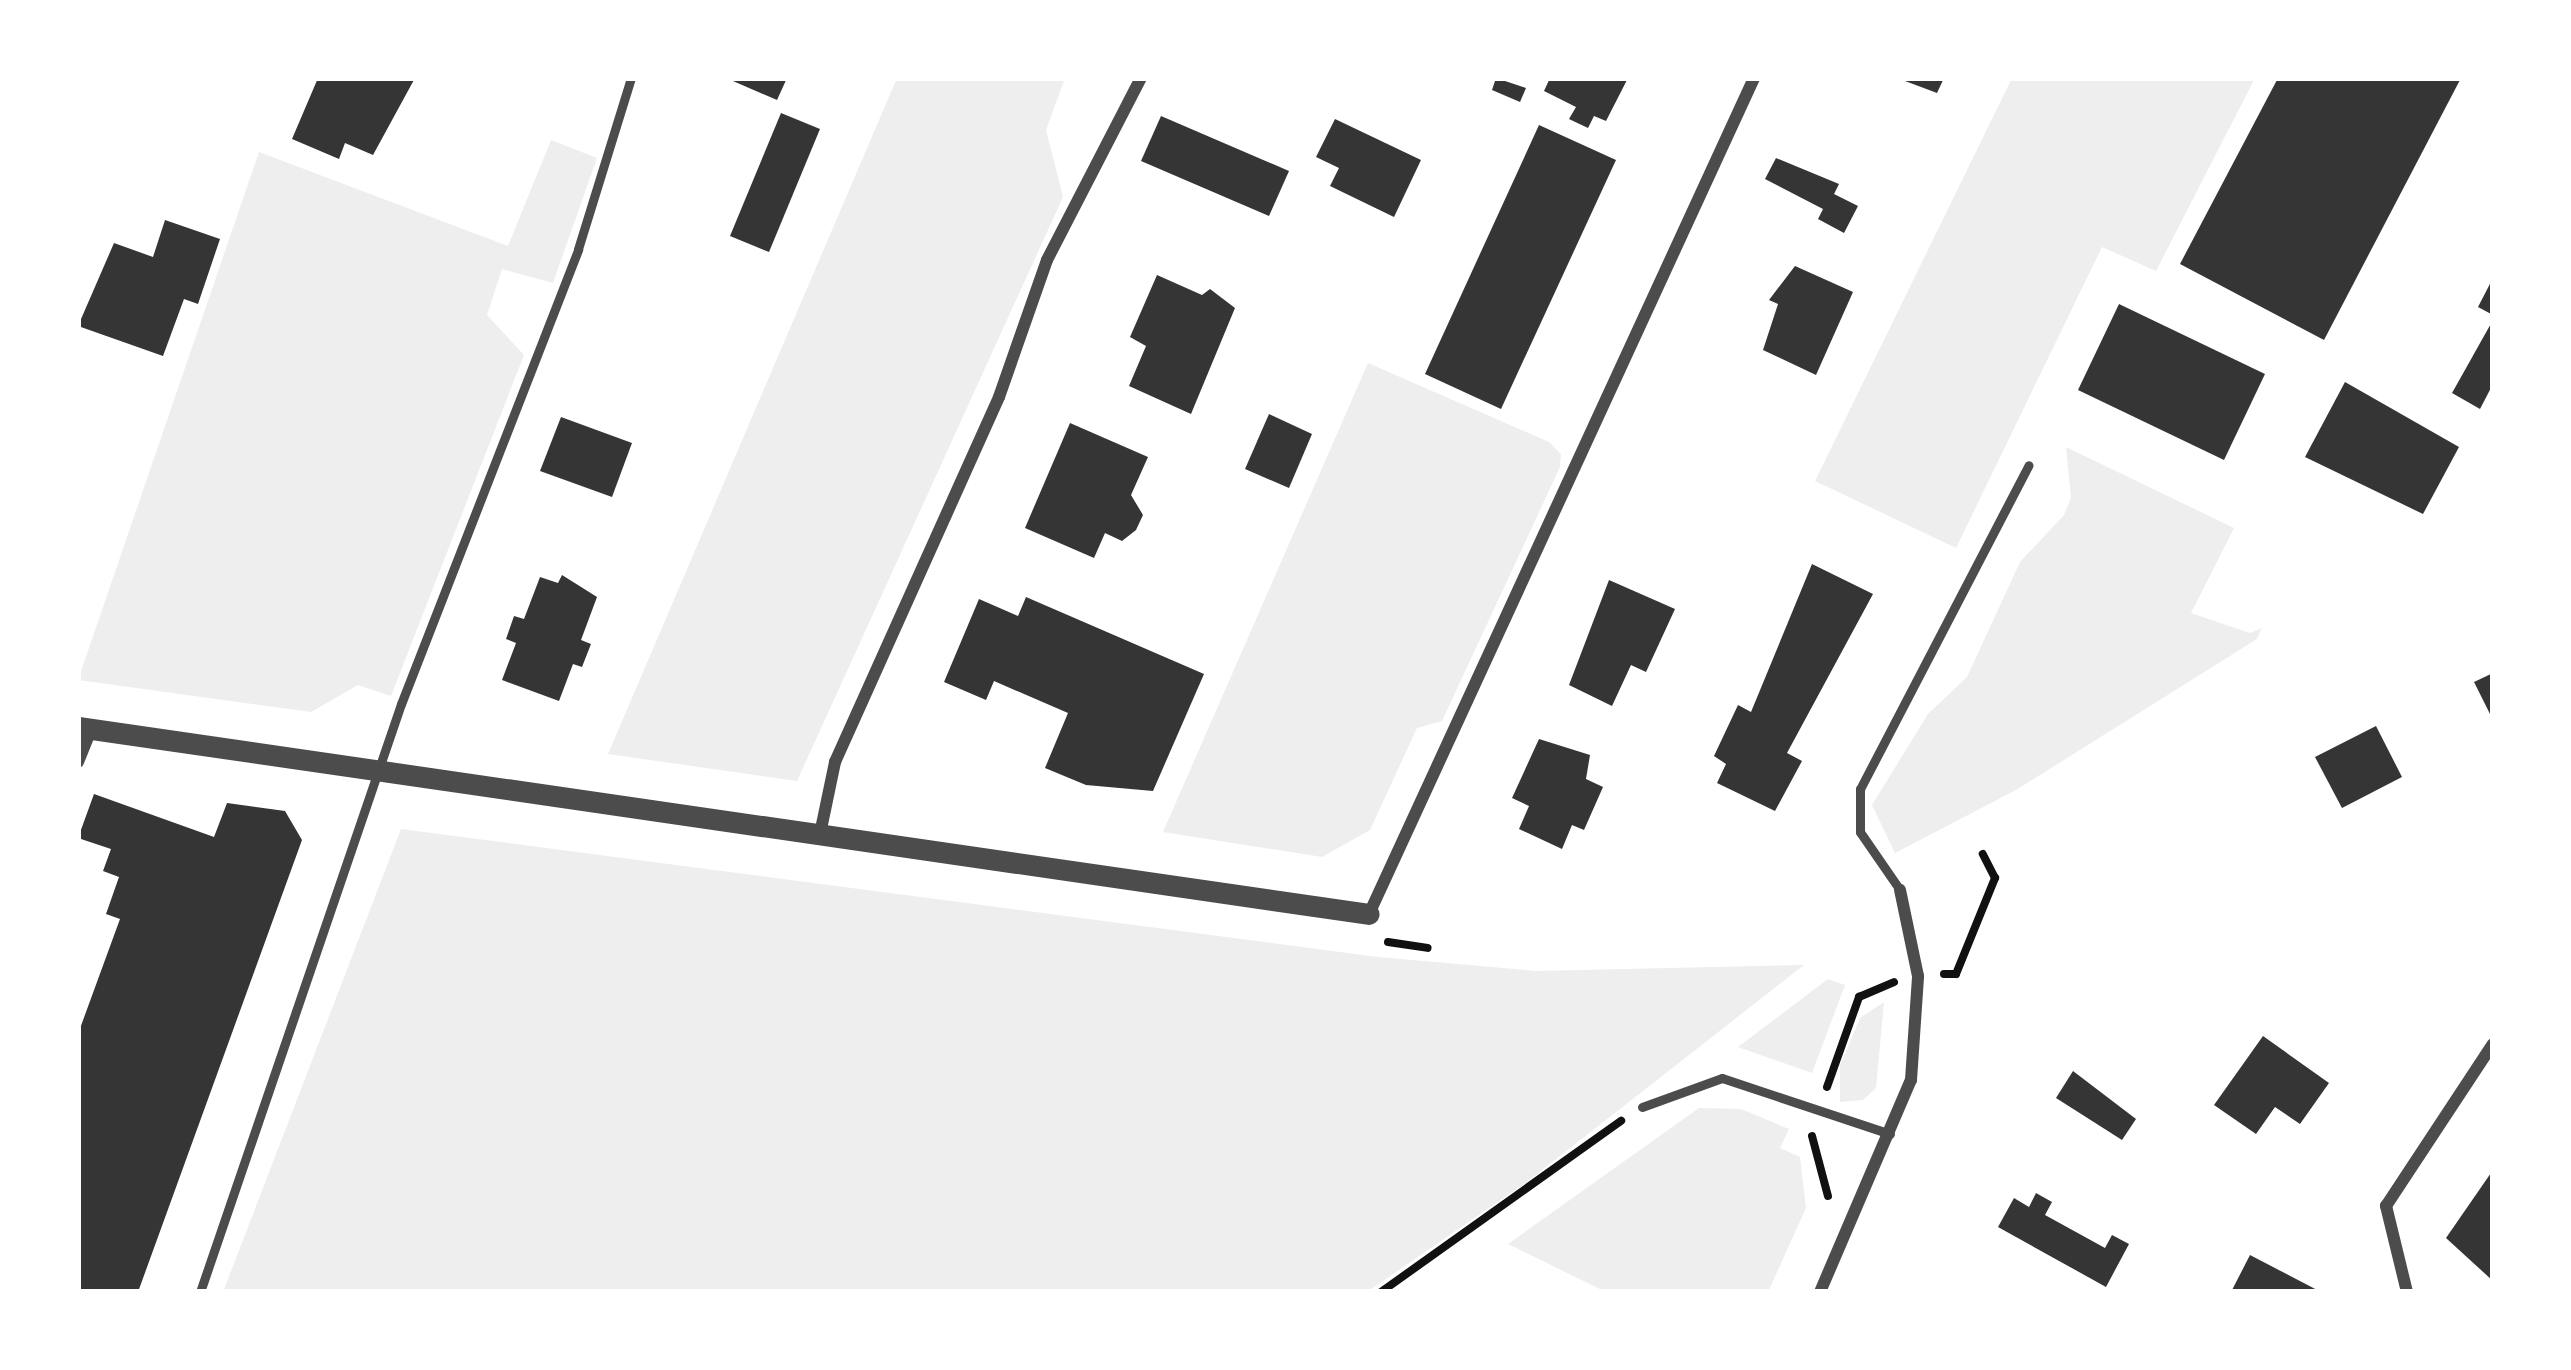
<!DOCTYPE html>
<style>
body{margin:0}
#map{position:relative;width:2571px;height:1370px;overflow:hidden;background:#fff;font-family:Mulish,sans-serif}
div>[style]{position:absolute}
.green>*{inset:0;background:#eee}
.building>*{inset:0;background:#353535}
.path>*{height:8px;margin:-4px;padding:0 4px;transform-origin:4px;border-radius:4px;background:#111}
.service>*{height:9px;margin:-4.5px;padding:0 4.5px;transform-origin:4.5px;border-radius:4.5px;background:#4c4c4c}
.minor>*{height:12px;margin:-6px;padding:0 6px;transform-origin:6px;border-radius:6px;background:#4c4c4c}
.tertiary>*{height:21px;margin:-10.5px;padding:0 10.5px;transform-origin:10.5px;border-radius:10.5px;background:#4c4c4c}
span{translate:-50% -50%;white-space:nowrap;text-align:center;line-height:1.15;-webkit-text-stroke:12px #fff;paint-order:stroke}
.frame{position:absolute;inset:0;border:81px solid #fff;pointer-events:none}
</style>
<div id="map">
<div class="green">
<div style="clip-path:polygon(897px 78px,1065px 78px,1046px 130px,1063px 197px,797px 781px,608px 754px)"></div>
<div style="clip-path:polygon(2012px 78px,2255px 78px,2156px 271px,2102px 247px,1956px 548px,1815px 481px)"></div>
<div style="clip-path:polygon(551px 140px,597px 158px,553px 283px,502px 269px,487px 315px,524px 355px,391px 696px,358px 685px,311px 712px,78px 680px,259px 152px,508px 246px)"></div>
<div style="clip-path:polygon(1368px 363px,1549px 442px,1561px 454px,1560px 467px,1442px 721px,1417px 728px,1370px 830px,1322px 857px,1163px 832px)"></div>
<div style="clip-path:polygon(2066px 447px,2234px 528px,2191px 613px,2250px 633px,2262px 628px,2257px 639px,2016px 790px,1895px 853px,1872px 805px,1928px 714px,1967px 677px,2020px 562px,2064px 515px,2071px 498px)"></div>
<div style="clip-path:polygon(401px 829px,1378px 957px,1536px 971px,1804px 965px,1528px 1181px,1367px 1292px,223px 1292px)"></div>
<div style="clip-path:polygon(1828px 979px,1845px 985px,1812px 1073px,1738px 1047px)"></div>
<div style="clip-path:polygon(1884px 1002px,1876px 1088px,1863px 1100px,1840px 1102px,1840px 1065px,1860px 1018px)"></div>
<div style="clip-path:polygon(1699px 1108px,1741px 1109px,1789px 1129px,1780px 1148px,1800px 1157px,1806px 1208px,1768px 1292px,1606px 1292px,1508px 1244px)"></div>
</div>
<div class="building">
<div style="clip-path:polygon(318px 78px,415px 78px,373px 155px,345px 143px,339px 159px,292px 139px)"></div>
<div style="clip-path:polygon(726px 78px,787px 78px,777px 100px)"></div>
<div style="clip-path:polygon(1496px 78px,1526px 88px,1520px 102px,1492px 90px)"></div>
<div style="clip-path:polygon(1550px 78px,1628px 78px,1606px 121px,1594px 116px,1588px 128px,1569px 119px,1576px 107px,1544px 91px)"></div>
<div style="clip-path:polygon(1897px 78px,1944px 78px,1937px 93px)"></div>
<div style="clip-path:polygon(2278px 78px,2461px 78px,2324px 340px,2180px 264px)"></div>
<div style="clip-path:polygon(781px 113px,820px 129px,769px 252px,730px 236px)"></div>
<div style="clip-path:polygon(1161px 116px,1289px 171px,1269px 216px,1141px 161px)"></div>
<div style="clip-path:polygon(1335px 119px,1421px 160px,1394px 217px,1330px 186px,1339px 168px,1316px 157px)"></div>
<div style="clip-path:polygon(1539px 125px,1616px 160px,1501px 409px,1425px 374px)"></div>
<div style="clip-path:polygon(1776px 158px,1839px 184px,1834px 194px,1858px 206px,1844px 233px,1818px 219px,1823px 209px,1765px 179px)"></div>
<div style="clip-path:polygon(165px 220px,220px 239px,198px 304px,184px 299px,163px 356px,78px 326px,114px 243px,153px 257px)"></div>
<div style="clip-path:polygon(1795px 266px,1853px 292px,1816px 375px,1763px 350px,1778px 304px,1769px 300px)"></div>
<div style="clip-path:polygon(1157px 275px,1202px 295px,1210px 289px,1235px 308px,1191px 414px,1129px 386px,1146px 346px,1130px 337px)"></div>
<div style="clip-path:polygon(2493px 278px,2493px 315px,2478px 307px)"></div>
<div style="clip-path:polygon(2119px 304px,2265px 374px,2224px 460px,2078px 390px)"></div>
<div style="clip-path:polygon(2493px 320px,2493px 384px,2480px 409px,2452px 393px)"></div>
<div style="clip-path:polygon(2345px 382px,2459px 447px,2423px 514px,2305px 457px)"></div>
<div style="clip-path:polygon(1269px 414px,1312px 434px,1289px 488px,1245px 469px)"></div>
<div style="clip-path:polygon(561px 417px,632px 443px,612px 497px,540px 471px)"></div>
<div style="clip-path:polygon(1070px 423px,1148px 457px,1131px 495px,1143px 515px,1136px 530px,1122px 541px,1105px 533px,1094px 558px,1025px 528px)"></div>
<div style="clip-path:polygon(1812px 564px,1873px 594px,1787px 753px,1802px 761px,1775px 811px,1717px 783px,1726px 764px,1714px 756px,1738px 705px,1751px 712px)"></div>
<div style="clip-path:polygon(562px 575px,597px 597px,581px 640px,591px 644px,582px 667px,573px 664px,559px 701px,502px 680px,516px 643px,506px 639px,514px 616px,524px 619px,540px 577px,558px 583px)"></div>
<div style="clip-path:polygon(1609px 580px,1675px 609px,1646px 672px,1631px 665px,1612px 706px,1569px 685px)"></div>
<div style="clip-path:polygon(1026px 597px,1204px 674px,1153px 791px,1086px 785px,1045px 768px,1068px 713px,994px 681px,986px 700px,944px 682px,979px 599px,1018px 616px)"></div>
<div style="clip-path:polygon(2493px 673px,2493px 720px,2474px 682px)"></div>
<div style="clip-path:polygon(2376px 726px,2402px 777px,2342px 808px,2315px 757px)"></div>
<div style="clip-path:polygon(1539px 739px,1590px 755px,1586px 779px,1603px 787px,1584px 830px,1572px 825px,1562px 849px,1519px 829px,1529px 806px,1512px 798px)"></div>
<div style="clip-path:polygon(94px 794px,214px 837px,227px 803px,285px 811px,302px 840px,138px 1292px,78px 1292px,78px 1034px,120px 919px,106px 914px,119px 877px,103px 871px,111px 849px,78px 838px)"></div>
<div style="clip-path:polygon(2263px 1036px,2329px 1083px,2300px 1124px,2275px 1107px,2256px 1134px,2214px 1105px)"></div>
<div style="clip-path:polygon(2073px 1071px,2136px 1119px,2122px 1140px,2056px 1098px)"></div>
<div style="clip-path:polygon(2493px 1170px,2493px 1281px,2446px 1238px)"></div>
<div style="clip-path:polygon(2036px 1193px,2052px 1202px,2045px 1215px,2105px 1248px,2112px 1235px,2129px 1244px,2106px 1287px,1998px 1227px,2014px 1198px,2029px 1207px)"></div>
<div style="clip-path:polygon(2250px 1255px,2321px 1292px,2231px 1292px)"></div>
</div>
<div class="path">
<div style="left:1388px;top:942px;width:40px;rotate:8.5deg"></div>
<div style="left:1944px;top:974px;width:12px"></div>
<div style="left:1956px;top:974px;width:104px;rotate:-67.9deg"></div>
<div style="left:1995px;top:878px;width:27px;rotate:-117deg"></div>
<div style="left:1827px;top:1087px;width:96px;rotate:-70.4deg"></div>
<div style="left:1859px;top:997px;width:38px;rotate:-23deg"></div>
<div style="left:1812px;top:1136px;width:62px;rotate:75.1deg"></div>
<div style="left:1381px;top:1292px;width:295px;rotate:-35.5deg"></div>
</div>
<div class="service">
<div style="left:1900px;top:890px;width:70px;rotate:-124.6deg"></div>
<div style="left:1860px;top:832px;width:43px;rotate:-90deg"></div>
<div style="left:1860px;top:789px;width:365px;rotate:-62.5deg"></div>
<div style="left:1642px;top:1107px;width:85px;rotate:-19.9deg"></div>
<div style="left:1722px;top:1078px;width:177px;rotate:18.4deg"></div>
<div style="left:200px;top:1292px;width:621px;rotate:-71.13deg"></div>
<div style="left:401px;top:704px;width:488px;rotate:-68.7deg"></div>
<div style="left:578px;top:249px;width:179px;rotate:-72.8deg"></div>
</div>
<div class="minor">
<div style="left:78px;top:762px;width:35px;rotate:-68deg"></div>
<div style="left:820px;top:834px;width:74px;rotate:-78.2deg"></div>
<div style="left:835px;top:762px;width:400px;rotate:-65.8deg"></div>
<div style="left:999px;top:397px;width:145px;rotate:-70.7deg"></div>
<div style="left:1047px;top:260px;width:205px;rotate:-62.7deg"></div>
<div style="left:1369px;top:914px;width:920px;rotate:-65.27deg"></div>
<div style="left:1820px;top:1292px;width:231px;rotate:-66.8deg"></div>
<div style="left:1911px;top:1080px;width:104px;rotate:-86.1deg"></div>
<div style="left:1918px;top:976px;width:88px;rotate:-101.8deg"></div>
<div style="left:2407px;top:1292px;width:89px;rotate:-103.7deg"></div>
<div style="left:2386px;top:1206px;width:194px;rotate:-56.6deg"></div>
</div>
<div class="tertiary">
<div style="left:78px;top:727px;width:1304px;rotate:8.24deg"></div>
</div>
<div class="frame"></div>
</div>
